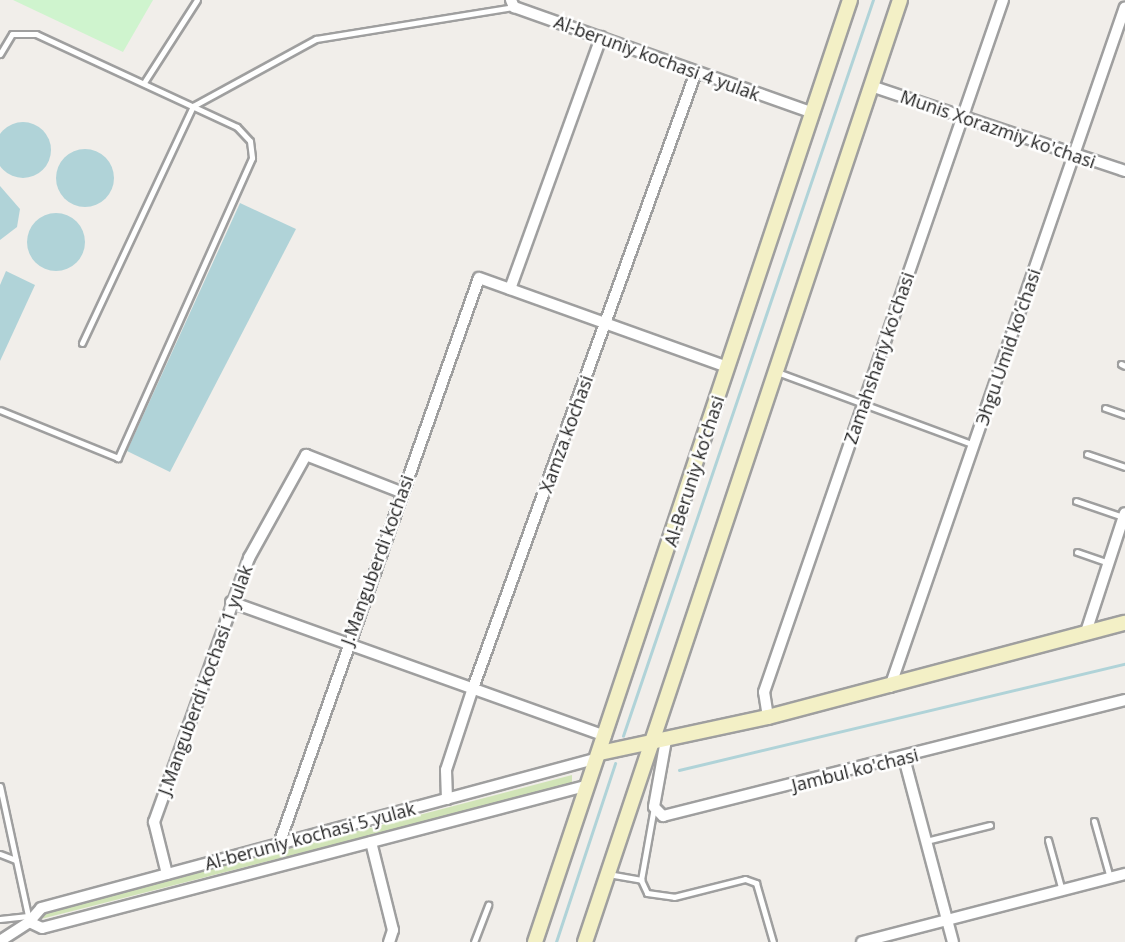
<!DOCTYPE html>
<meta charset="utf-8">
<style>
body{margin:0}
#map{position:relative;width:1125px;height:942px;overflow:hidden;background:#f1eeea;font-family:"Open Sans",sans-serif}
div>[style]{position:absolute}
.grass>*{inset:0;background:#d1e4b7}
.park>*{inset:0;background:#cff4ce}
.water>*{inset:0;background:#b0d3d8}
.round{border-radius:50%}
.stream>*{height:2.5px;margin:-1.25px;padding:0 1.25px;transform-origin:1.25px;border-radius:1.25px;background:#b0d3d8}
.roads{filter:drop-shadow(2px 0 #9f9f9f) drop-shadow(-2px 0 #9f9f9f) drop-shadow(0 2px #9f9f9f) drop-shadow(0 -2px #9f9f9f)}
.lane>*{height:5px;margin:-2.5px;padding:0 2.5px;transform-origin:2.5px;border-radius:2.5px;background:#fff}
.street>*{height:10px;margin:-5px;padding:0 5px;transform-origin:5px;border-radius:5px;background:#fff}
.secondary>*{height:14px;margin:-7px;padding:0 7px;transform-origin:7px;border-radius:7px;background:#f3f0c6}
span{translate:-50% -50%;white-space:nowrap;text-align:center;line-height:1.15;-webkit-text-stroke:5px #fff;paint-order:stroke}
.street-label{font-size:18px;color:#222}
</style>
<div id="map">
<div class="grass">
<div style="clip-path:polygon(572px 775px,572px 784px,37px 920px,41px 914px)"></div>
</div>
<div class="park">
<div style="clip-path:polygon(13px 0,153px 0,123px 52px)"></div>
</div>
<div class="water">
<div class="round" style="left:-5px;top:122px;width:56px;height:56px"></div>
<div class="round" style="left:56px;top:149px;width:58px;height:58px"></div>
<div style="clip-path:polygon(0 186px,20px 209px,17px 227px,0 240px)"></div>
<div style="clip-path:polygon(240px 203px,296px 229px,170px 472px,127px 451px)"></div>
<div class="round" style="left:27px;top:213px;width:58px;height:58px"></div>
<div style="clip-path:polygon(6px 271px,35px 285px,0 361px,0 285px)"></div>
</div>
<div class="stream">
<div style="left:623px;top:736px;width:777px;rotate:-71.24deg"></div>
<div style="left:679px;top:770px;width:458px;rotate:-13.4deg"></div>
<div style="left:556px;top:942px;width:188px;rotate:-71.7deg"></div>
</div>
<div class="roads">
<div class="lane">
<div style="left:0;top:54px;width:23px;rotate:-59deg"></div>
<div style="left:12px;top:34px;width:24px"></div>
<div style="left:36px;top:34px;width:221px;rotate:24.8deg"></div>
<div style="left:237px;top:127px;width:19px;rotate:47deg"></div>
<div style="left:250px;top:141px;width:17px;rotate:83deg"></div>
<div style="left:252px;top:158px;width:329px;rotate:114.1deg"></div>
<div style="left:118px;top:458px;width:127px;rotate:-157.9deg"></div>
<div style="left:145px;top:81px;width:96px;rotate:-57.3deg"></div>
<div style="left:82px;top:343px;width:262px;rotate:-64.9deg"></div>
<div style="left:193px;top:106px;width:140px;rotate:-28.6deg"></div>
<div style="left:316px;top:39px;width:201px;rotate:-9.2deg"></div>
<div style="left:1121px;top:364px;width:4px;rotate:27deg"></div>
<div style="left:777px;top:372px;width:210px;rotate:20.3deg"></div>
<div style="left:1105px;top:408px;width:21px;rotate:19deg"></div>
<div style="left:1087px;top:454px;width:40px;rotate:18.9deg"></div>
<div style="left:1076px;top:501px;width:50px;rotate:18.8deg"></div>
<div style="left:1077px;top:552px;width:34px;rotate:19deg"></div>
<div style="left:0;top:786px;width:137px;rotate:77.8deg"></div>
<div style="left:654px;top:807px;width:74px;rotate:100.1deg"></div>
<div style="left:641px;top:880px;width:14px;rotate:65deg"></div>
<div style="left:647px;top:893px;width:27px;rotate:8deg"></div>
<div style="left:674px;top:897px;width:73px;rotate:-14.2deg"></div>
<div style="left:745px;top:879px;width:12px;rotate:20deg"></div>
<div style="left:756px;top:883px;width:61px;rotate:73.9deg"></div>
<div style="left:1094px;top:821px;width:59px;rotate:74.3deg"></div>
<div style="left:1048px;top:840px;width:53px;rotate:74.6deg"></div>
<div style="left:926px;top:841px;width:66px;rotate:-14deg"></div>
<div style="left:0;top:854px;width:17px;rotate:21deg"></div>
<div style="left:608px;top:874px;width:34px;rotate:10deg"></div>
<div style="left:0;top:919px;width:28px;rotate:-6deg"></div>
<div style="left:474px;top:942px;width:40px;rotate:-69deg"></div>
</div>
<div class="street">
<div style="left:511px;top:0;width:8px;rotate:67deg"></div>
<div style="left:514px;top:7px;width:317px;rotate:19.5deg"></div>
<div style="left:871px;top:86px;width:268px;rotate:18.5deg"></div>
<div style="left:510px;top:289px;width:268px;rotate:-70.1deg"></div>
<div style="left:231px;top:602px;width:398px;rotate:19.7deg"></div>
<div style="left:1086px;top:632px;width:125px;rotate:-71.9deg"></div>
<div style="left:890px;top:687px;width:719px;rotate:-70.94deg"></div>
<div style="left:768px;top:717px;width:25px;rotate:-99deg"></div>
<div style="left:764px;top:692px;width:732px;rotate:-70.95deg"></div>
<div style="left:666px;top:740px;width:68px;rotate:100.2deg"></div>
<div style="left:654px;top:807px;width:13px;rotate:45deg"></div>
<div style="left:663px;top:816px;width:476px;rotate:-14.1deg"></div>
<div style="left:904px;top:758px;width:190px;rotate:75.1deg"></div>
<div style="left:589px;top:785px;width:565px;rotate:165.35deg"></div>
<div style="left:42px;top:928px;width:14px;rotate:-155deg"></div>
<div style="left:29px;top:922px;width:18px;rotate:-49deg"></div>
<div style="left:41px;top:908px;width:577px;rotate:-15.07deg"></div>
<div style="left:447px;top:799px;width:29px;rotate:-92deg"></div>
<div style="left:446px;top:770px;width:86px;rotate:-71.8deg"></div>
<div style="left:473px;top:688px;width:655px;rotate:-70.1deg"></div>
<div style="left:371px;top:842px;width:91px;rotate:76deg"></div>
<div style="left:393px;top:930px;width:13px;rotate:108deg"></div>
<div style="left:279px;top:844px;width:600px;rotate:-70.54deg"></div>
<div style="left:479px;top:278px;width:264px;rotate:19.7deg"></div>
<div style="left:167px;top:874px;width:54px;rotate:-104deg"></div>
<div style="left:154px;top:822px;width:281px;rotate:-70.2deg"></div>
<div style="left:249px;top:558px;width:118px;rotate:-61deg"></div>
<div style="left:306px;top:455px;width:102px;rotate:21.3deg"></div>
<div style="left:0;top:941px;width:35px;rotate:-33deg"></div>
<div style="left:862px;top:942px;width:272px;rotate:-14.5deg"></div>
</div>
<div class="secondary">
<div style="left:600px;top:753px;width:172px;rotate:-12.1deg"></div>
<div style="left:768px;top:717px;width:369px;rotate:-14.8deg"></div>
<div style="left:535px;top:942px;width:993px;rotate:-71.51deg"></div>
<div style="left:585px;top:942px;width:993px;rotate:-71.51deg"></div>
</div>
</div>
<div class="street-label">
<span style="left:657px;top:58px;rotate:20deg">Al-beruniy kochasi 4 yulak</span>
<span style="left:998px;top:129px;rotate:19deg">Munis Xorazmiy ko'chasi</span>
<span style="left:1008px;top:347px;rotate:-71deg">Эhgu Umid ko’chasi</span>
<span style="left:879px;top:358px;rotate:-71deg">Zamahshariy ko'chasi</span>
<span style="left:566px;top:434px;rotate:-70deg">Xamza kochasi</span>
<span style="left:694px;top:471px;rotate:-72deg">Al-Beruniy ko’chasi</span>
<span style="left:377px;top:560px;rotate:-70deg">J.Manguberdi kochasi</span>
<span style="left:205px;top:680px;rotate:-70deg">J.Manguberdi kochasi 1 yulak</span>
<span style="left:855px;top:770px;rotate:-14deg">Jambul ko'chasi</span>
<span style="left:310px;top:836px;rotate:-15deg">Al-beruniy kochasi 5 yulak</span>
</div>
</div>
